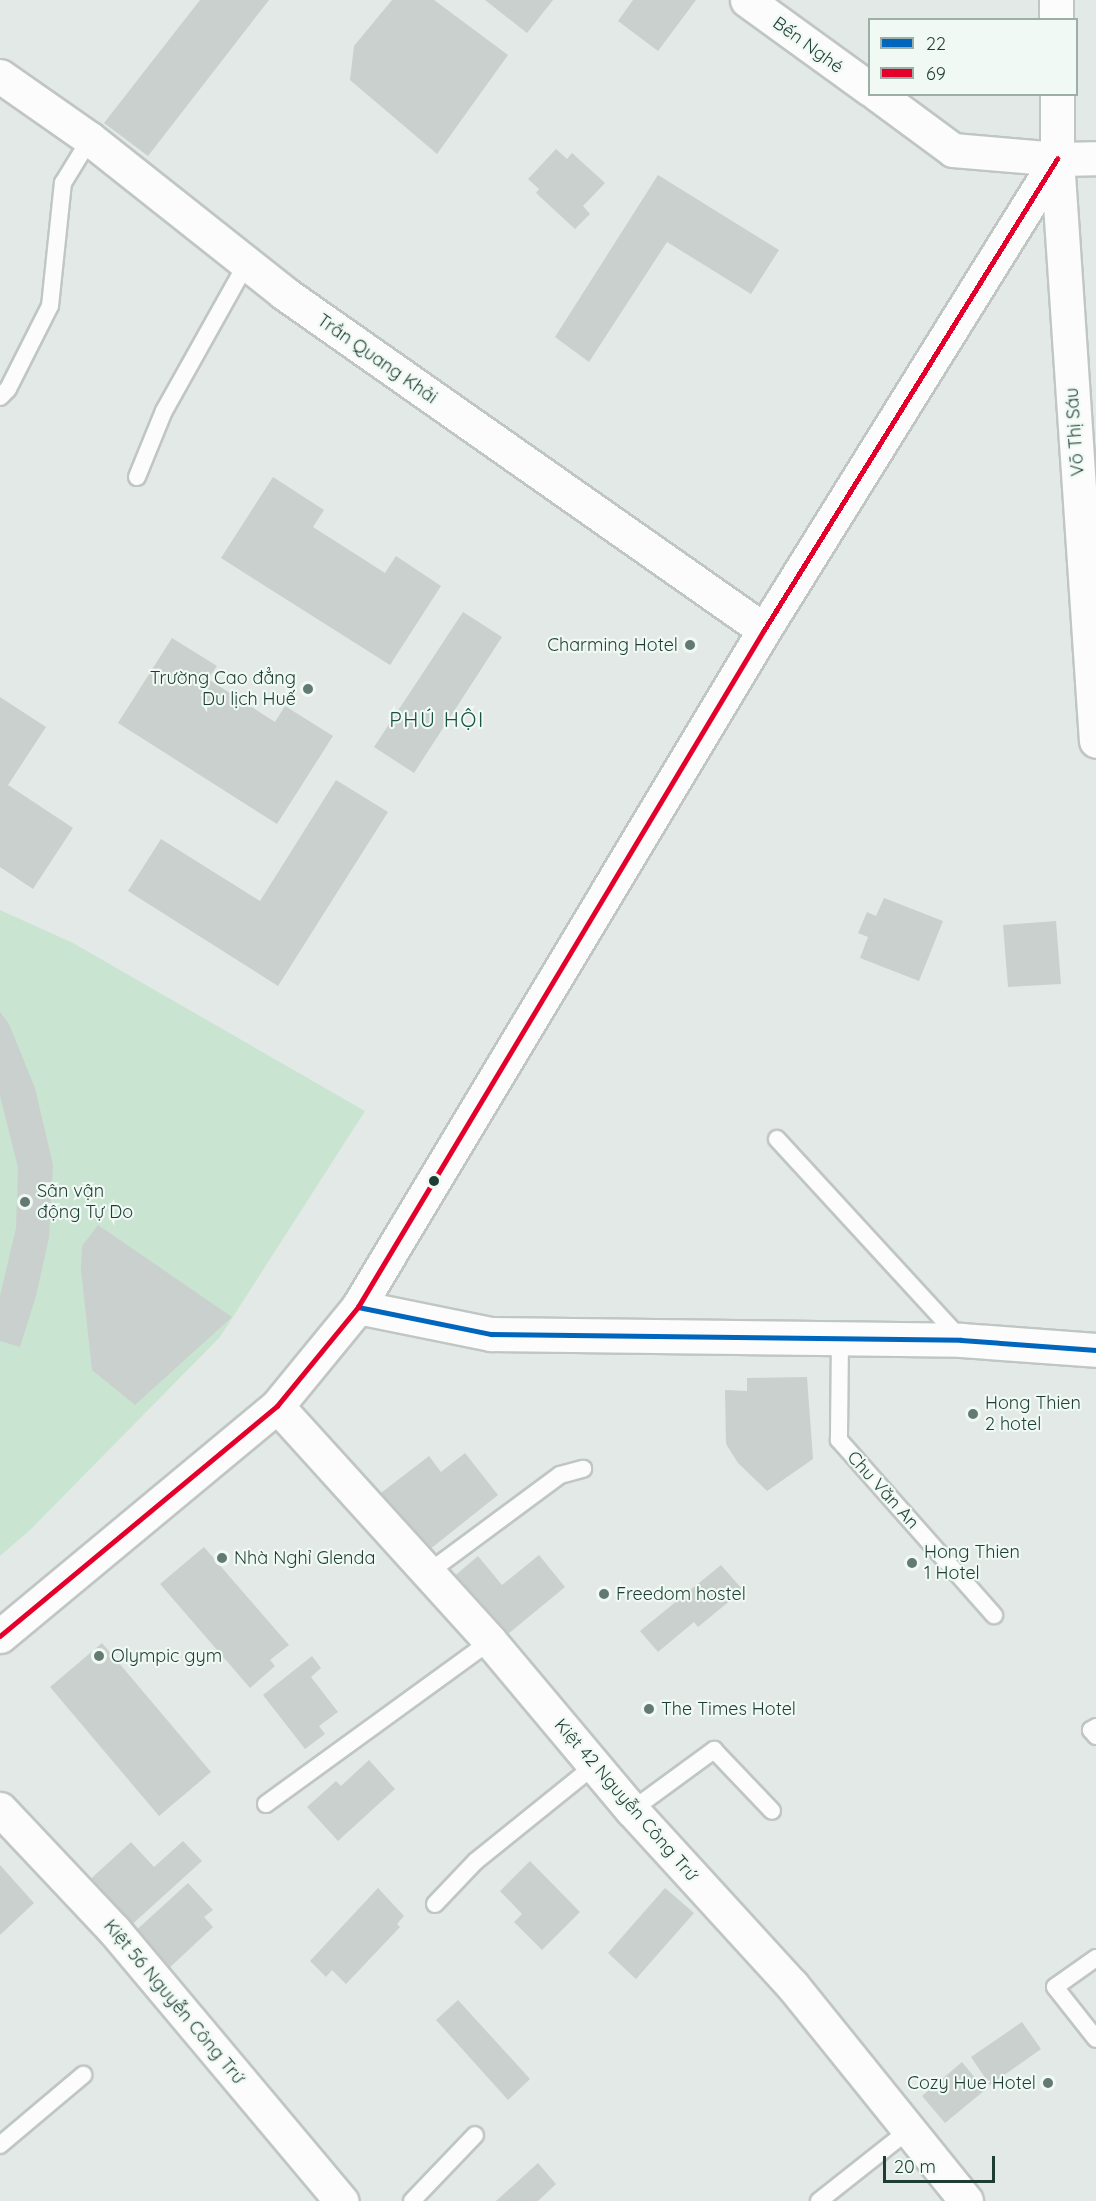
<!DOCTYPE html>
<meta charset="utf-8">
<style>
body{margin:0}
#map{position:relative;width:1096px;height:2201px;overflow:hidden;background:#e3e9e6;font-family:Quicksand,sans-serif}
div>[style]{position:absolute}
.green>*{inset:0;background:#cae4d2}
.building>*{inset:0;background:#cad0cd}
.roads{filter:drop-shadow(2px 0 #c0c6c3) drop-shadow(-2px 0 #c0c6c3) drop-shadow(0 2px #c0c6c3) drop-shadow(0 -2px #c0c6c3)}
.lane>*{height:16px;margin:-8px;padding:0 8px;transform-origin:8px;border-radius:8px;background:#fbfcfb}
.street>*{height:33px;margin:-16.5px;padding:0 16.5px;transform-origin:16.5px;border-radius:16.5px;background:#fbfcfb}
.secondary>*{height:33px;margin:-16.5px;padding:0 16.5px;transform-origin:16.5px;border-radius:16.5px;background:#fbfcfb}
.bus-1>*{height:4.5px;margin:-2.25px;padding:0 2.25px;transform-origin:2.25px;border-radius:2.25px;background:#0065bd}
.bus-2>*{height:4.5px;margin:-2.25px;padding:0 2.25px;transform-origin:2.25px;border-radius:2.25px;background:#e4002b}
.dots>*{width:16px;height:16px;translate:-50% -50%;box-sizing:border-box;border:3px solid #f0f9f4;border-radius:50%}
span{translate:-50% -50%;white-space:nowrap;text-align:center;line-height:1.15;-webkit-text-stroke:4.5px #f0f9f4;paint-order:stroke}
.street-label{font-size:18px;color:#1e3e35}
.poi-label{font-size:18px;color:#1e3e35}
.right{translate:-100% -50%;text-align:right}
.left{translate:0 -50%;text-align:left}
.quarter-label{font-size:21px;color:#185244;letter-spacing:1.5px}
.legend{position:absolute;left:868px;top:18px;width:210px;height:78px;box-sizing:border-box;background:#f0f9f4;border:2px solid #9caea8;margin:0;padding:8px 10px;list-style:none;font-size:18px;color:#1e3e35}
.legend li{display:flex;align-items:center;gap:12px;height:30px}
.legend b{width:30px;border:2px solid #9caea8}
.scale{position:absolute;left:883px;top:2156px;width:112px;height:27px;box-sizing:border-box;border:3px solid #1e3e35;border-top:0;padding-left:8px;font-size:18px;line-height:21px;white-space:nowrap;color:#1e3e35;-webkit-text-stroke:4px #f0f9f4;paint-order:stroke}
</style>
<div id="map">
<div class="green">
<div style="clip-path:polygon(0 910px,73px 943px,365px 1111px,220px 1337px,30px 1530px,0 1556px)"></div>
</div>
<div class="building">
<div style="clip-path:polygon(200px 0,269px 0,148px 156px,104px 123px)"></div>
<div style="clip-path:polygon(392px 0,434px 0,508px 55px,437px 154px,350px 80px,354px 46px)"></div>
<div style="clip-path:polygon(485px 0,553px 0,527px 33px)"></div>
<div style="clip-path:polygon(633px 0,696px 0,658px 51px,618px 21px)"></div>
<div style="clip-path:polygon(556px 149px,567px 159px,572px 153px,605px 183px,583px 206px,590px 214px,575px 229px,536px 193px,539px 189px,528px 179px)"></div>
<div style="clip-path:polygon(658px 175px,779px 250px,751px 294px,667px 242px,589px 362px,555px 337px)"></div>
<div style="clip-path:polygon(273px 477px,324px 510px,313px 527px,385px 573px,396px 556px,441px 586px,390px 665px,221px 558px)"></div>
<div style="clip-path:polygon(463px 612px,502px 637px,414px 773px,374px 747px)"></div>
<div style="clip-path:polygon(172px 638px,217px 666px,208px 679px,275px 722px,285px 706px,333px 736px,277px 824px,118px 723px)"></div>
<div style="clip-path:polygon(0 697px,46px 727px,8px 785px,73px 828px,33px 889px,0 867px)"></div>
<div style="clip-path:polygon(336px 780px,388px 812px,278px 986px,128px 891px,161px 839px,260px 901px)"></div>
<div style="clip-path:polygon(884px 898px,943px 921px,919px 981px,860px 958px,868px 937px,858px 933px,867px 912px,876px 916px)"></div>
<div style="clip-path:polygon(1056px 921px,1061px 984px,1008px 987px,1003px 925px)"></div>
<div style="clip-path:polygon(0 1012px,9px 1024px,35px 1088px,53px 1165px,49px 1238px,36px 1296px,20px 1347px,0 1341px,0 1296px,16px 1228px,18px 1168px,0 1096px)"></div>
<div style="clip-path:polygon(98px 1225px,232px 1317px,135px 1405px,92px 1370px,81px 1270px,82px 1246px)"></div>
<div style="clip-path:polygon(807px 1377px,813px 1459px,767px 1491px,738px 1463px,726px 1444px,725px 1390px,747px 1391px,747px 1378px)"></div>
<div style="clip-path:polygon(465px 1453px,498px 1495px,424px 1554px,377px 1496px,429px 1456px,441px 1472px)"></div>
<div style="clip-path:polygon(204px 1547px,289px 1645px,270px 1660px,275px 1666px,250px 1688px,160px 1584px)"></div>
<div style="clip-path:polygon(539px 1555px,565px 1587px,502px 1639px,451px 1579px,478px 1556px,502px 1585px)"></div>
<div style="clip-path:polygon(721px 1565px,743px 1590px,698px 1627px,694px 1622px,658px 1652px,640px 1631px)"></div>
<div style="clip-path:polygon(102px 1643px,211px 1772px,159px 1816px,50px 1687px)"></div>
<div style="clip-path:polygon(312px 1656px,321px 1668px,311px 1677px,338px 1712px,319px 1726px,325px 1734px,305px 1749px,263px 1695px)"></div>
<div style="clip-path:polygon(369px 1760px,395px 1789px,338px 1841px,307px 1807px,336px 1781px,341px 1786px)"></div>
<div style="clip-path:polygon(183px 1841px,202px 1861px,127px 1929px,85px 1884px,131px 1842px,154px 1867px)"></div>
<div style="clip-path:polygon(530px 1861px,580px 1912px,542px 1950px,514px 1922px,522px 1914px,500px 1891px)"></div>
<div style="clip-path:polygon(0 1865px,34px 1903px,0 1935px)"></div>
<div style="clip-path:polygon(188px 1883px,213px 1910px,204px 1917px,213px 1927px,166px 1971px,132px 1934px)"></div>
<div style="clip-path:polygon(378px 1888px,404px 1916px,397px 1924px,400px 1927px,346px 1984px,332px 1970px,326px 1977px,310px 1961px)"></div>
<div style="clip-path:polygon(665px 1888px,694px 1913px,636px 1979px,608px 1953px)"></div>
<div style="clip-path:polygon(458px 2000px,530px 2079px,508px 2100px,436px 2020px)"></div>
<div style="clip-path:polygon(1022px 2022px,1041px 2049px,990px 2085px,971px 2057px)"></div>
<div style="clip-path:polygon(962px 2062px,985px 2090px,945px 2123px,922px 2096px)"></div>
<div style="clip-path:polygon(538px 2163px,556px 2184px,538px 2201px,496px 2201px)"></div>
</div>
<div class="roads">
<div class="lane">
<div style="left:0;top:397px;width:11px;rotate:-45deg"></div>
<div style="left:8px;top:389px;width:93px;rotate:-63.2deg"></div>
<div style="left:50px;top:306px;width:124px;rotate:-84deg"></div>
<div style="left:63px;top:183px;width:52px;rotate:-58.5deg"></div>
<div style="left:137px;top:477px;width:71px;rotate:-67.8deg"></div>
<div style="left:164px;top:411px;width:168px;rotate:-60.8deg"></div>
<div style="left:777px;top:1139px;width:272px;rotate:47.4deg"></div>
<div style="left:840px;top:1339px;width:101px;rotate:90.6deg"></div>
<div style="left:839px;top:1440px;width:234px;rotate:48.5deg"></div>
<div style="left:429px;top:1572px;width:163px;rotate:-36.5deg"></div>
<div style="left:560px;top:1475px;width:24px;rotate:-15deg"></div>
<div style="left:1096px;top:1727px;width:6px;rotate:149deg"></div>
<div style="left:1091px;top:1730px;width:8px;rotate:50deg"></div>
<div style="left:266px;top:1804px;width:277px;rotate:-36deg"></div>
<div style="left:632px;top:1810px;width:102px;rotate:-36.2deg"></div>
<div style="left:714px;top:1750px;width:84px;rotate:46.4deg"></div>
<div style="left:435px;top:1904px;width:59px;rotate:-46.4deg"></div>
<div style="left:476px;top:1861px;width:153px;rotate:-38.9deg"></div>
<div style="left:1096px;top:1958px;width:50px;rotate:144.7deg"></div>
<div style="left:1055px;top:1987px;width:66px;rotate:51.7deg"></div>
<div style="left:0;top:2145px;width:109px;rotate:-40.1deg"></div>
<div style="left:412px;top:2201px;width:91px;rotate:-46.3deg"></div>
<div style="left:819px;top:2201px;width:115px;rotate:-38.3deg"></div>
</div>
<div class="street">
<div style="left:747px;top:0;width:152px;rotate:35.9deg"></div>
<div style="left:0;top:76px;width:110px;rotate:35deg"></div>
<div style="left:90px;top:139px;width:248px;rotate:38.4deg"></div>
<div style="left:284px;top:293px;width:586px;rotate:35.07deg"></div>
<div style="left:877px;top:94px;width:94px;rotate:36.4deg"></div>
<div style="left:953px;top:150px;width:104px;rotate:4.9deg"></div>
<div style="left:1057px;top:159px;width:39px;rotate:-1deg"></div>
<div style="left:1057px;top:159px;width:583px;rotate:86.17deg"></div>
<div style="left:358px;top:1307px;width:136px;rotate:11.5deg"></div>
<div style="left:491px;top:1334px;width:470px;rotate:0.7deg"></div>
<div style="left:961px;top:1340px;width:135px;rotate:4.2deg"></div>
<div style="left:277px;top:1406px;width:317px;rotate:47.8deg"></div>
<div style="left:490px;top:1641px;width:221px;rotate:50deg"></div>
<div style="left:632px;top:1810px;width:237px;rotate:47.6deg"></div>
<div style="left:792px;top:1985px;width:277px;rotate:51.1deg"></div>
<div style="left:0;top:1809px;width:166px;rotate:46.7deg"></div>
<div style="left:114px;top:1930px;width:354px;rotate:50deg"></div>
</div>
<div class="secondary">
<div style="left:1056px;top:0;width:20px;rotate:90deg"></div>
<div style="left:0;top:1636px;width:360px;rotate:-39.7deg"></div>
<div style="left:277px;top:1406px;width:128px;rotate:-50.7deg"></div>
<div style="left:358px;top:1307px;width:789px;rotate:-59.05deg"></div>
<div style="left:764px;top:630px;width:555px;rotate:-58.12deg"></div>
<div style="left:1057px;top:159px;width:65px;rotate:-90deg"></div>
</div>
</div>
<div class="bus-1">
<div style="left:358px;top:1307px;width:136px;rotate:11.5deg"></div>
<div style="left:491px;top:1334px;width:470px;rotate:0.7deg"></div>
<div style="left:961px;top:1340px;width:135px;rotate:4.2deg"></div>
</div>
<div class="bus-2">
<div style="left:0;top:1636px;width:360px;rotate:-39.7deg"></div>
<div style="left:277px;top:1406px;width:128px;rotate:-50.7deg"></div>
<div style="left:358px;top:1307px;width:789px;rotate:-59.05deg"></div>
<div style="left:764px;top:630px;width:555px;rotate:-58.12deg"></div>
</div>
<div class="dots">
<div style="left:690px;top:645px;background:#637a73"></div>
<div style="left:308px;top:689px;background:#637a73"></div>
<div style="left:434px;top:1181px;background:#1e3e35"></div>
<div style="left:25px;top:1202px;background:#637a73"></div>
<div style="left:973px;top:1414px;background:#637a73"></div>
<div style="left:222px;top:1558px;background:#637a73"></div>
<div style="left:912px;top:1563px;background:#637a73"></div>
<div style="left:604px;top:1594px;background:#637a73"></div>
<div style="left:99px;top:1656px;background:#637a73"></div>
<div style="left:649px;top:1709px;background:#637a73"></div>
<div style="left:1048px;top:2083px;background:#637a73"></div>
</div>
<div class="street-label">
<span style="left:808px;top:45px;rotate:36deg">Bến Nghé</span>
<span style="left:377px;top:359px;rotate:35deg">Trần Quang Khải</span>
<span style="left:1075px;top:432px;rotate:-94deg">Võ Thị Sáu</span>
<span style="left:883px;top:1490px;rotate:48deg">Chu Văn An</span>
<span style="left:626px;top:1800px;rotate:49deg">Kiệt 42 Nguyễn Công Trứ</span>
<span style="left:174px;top:2002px;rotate:50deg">Kiệt 56 Nguyễn Công Trứ</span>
</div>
<div class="poi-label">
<span class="right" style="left:678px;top:645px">Charming Hotel</span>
<span class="right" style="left:296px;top:689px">Trường Cao đẳng<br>Du lịch Huế</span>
<span class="left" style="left:37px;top:1202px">Sân vận<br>động Tự Do</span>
<span class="left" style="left:985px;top:1414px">Hong Thien<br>2 hotel</span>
<span class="left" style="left:924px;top:1563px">Hong Thien<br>1 Hotel</span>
<span class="left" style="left:234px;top:1558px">Nhà Nghỉ Glenda</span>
<span class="left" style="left:616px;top:1594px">Freedom hostel</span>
<span class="left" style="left:111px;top:1656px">Olympic gym</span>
<span class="left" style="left:661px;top:1709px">The Times Hotel</span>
<span class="right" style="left:1036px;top:2083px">Cozy Hue Hotel</span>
</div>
<div class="quarter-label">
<span style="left:437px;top:719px">PHÚ HỘI</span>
</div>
<ul class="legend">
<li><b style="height:8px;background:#0065bd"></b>22</li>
<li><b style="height:8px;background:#e4002b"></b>69</li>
</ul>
<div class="scale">20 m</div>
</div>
